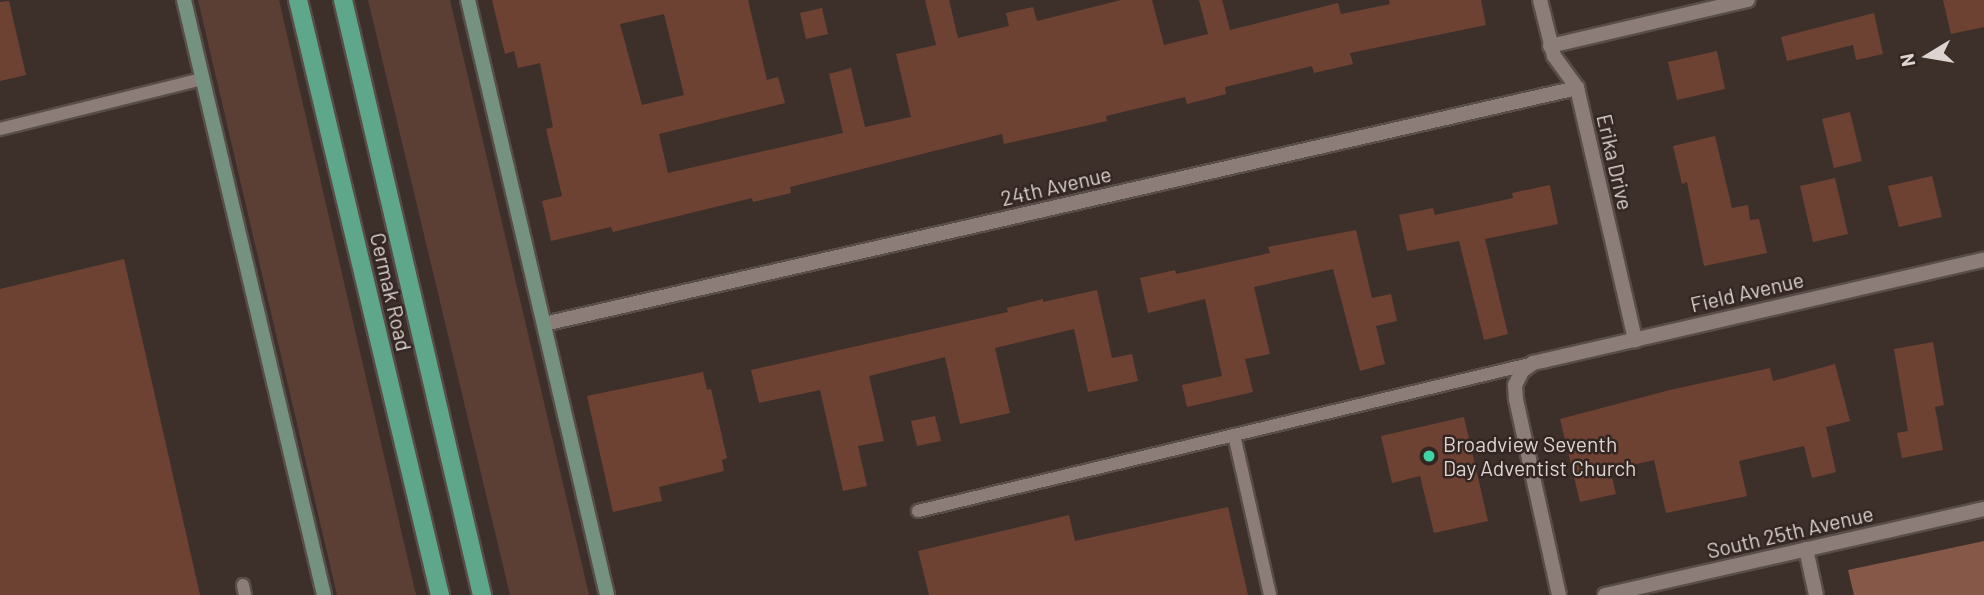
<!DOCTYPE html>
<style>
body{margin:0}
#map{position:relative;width:1984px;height:595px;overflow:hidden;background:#3d302b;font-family:Barlow,sans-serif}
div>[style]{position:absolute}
.green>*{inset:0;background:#5b3e34}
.forest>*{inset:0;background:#865847}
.building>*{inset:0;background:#6e4232}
.roads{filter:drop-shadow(2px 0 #584d49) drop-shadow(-2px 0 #584d49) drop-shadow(0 2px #584d49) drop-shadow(0 -2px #584d49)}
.service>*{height:12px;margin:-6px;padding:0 6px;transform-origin:6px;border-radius:6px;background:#8d7d78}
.minor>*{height:14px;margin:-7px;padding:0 7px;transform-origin:7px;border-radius:7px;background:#8d7d78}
.tertiary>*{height:14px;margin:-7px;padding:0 7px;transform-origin:7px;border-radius:7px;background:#8d7d78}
.secondary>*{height:14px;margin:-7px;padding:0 7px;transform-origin:7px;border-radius:7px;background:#759281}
.primary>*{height:18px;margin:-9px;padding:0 9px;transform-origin:9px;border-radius:9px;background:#5ea78a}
.dots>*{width:19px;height:19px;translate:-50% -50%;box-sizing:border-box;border:4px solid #332622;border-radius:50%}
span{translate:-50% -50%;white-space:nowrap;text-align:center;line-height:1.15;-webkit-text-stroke:5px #332622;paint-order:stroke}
.street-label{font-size:21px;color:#ddd4d1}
.poi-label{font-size:21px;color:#ddd4d1}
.left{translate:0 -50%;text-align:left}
.north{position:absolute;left:1893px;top:21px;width:70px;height:70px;-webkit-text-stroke:5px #332622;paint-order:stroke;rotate:259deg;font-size:19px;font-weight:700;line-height:28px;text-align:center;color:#ddd4d1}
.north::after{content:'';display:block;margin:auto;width:24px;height:32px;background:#ddd4d1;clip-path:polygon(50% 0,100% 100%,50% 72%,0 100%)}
</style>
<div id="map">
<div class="green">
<div style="clip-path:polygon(198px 0,279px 0,416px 595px,337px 595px)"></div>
<div style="clip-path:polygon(368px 0,450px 0,589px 595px,510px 595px)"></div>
</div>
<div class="forest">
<div style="clip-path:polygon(1984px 541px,1984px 595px,1854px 595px,1848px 570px)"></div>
</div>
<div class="building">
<div style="clip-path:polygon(evenodd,492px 0,748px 0,767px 80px,778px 77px,785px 103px,659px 134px,668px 173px,843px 133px,829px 74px,851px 68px,865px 127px,911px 117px,896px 54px,936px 45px,925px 0,949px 0,958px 38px,1009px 26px,1006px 13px,1033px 7px,1037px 21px,1121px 0,1152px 0,1164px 45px,1208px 34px,1199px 0,1222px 0,1230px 30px,1338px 3px,1341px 14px,1390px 4px,1389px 0,1481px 0,1486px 25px,1350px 53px,1353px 64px,1314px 73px,1312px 66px,1225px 87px,1226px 94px,1187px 104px,1185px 97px,1106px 116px,1107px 121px,1004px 144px,1002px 134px,790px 187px,791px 193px,753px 202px,752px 198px,613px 232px,611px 227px,551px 241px,542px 201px,562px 196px,546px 129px,553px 127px,540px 63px,518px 68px,514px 51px,505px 54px,492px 0,664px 14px,684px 95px,642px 105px,620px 24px,664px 14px)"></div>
<div style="clip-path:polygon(1943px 0,1984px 0,1984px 27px,1951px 34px)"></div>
<div style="clip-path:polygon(9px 1px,26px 75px,0 81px,0 2px)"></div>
<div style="clip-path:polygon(822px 8px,828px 34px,806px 39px,800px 13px)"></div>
<div style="clip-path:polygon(1874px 13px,1883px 54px,1856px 60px,1853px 45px,1787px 61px,1781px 37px)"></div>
<div style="clip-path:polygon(1717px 51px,1725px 89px,1677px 100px,1668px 62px)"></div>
<div style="clip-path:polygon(1850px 112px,1862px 161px,1834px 168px,1822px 119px)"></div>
<div style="clip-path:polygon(1715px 136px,1732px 208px,1748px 205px,1750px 220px,1759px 219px,1767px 253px,1704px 266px,1687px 182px,1682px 184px,1673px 146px)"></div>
<div style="clip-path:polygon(1932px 176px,1942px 217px,1899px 227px,1888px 186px)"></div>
<div style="clip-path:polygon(1835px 178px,1848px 234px,1813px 242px,1800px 186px)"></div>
<div style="clip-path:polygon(1550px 185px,1558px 224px,1485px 239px,1508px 334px,1484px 340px,1459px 241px,1407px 251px,1399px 215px,1433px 208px,1435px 215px,1513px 198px,1512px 193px)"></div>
<div style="clip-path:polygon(1356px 230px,1372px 298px,1391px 294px,1397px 321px,1376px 326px,1385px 364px,1360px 371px,1333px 269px,1254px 287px,1270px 354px,1245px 359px,1253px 392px,1187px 407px,1182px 385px,1222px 376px,1205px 299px,1148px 313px,1140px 278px,1175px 270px,1176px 274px,1270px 253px,1268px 247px)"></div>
<div style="clip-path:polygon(124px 259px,200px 595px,0 595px,0 289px)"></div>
<div style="clip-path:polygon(1097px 290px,1112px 358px,1132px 354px,1138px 381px,1088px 392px,1074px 329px,995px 348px,1010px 413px,960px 424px,945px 357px,869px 376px,884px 441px,858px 446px,867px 486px,843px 491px,820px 390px,759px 403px,751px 370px,1008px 312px,1007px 308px,1043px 299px,1043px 302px)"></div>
<div style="clip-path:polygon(1933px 342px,1944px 405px,1935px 407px,1943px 450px,1902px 458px,1897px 433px,1908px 431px,1894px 349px)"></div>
<div style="clip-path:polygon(1835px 364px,1850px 421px,1826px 427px,1836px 472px,1812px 478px,1804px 446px,1739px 461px,1747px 496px,1666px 513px,1654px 460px,1610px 470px,1616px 494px,1580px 502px,1560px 419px,1670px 390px,1770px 368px,1773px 381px)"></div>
<div style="clip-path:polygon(703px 372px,707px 390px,711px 389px,727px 458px,722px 460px,724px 471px,659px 487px,662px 501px,613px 512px,587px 396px)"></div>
<div style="clip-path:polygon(935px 416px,941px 441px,917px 446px,911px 421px)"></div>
<div style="clip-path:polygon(1464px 417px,1488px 521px,1434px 533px,1420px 476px,1392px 483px,1381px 436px)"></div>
<div style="clip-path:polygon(1228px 507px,1248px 595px,929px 595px,918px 551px,1069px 515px,1075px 541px)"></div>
</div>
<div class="roads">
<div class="service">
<div style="left:0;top:129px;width:208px;rotate:-13.9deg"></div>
<div style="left:1234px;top:435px;width:164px;rotate:77.3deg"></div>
<div style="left:918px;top:511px;width:629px;rotate:-13.51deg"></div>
<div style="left:243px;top:585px;width:10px;rotate:79deg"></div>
</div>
<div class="minor">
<div style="left:1540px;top:0;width:58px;rotate:76deg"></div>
<div style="left:1554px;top:56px;width:39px;rotate:54deg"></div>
<div style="left:1577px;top:88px;width:259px;rotate:77deg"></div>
<div style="left:1550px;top:46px;width:203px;rotate:-13.1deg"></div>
<div style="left:544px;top:324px;width:1060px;rotate:-12.87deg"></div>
<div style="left:1806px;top:549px;width:47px;rotate:77.7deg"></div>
<div style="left:1559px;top:595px;width:201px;rotate:-102.4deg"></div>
<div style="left:1516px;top:399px;width:14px;rotate:-94deg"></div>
<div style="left:1515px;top:385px;width:16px;rotate:-63deg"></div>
<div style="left:1522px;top:371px;width:14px;rotate:-36deg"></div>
<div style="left:1533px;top:363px;width:13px;rotate:-13deg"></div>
<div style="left:1546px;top:360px;width:449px;rotate:-12.9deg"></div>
</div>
<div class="tertiary">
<div style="left:1605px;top:595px;width:389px;rotate:-12.8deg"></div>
</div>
<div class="secondary">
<div style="left:184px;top:0;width:611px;rotate:76.76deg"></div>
<div style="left:468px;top:0;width:611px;rotate:76.85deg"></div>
</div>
<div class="primary">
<div style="left:298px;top:0;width:612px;rotate:76.58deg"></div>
<div style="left:343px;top:0;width:611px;rotate:76.85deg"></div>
</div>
</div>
<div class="dots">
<div style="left:1429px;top:456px;background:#3ed4a3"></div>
</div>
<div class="street-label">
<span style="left:1615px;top:162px;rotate:77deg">Erika Drive</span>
<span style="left:1056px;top:186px;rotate:-13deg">24th Avenue</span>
<span style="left:391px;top:292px;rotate:77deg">Cermak Road</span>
<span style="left:1747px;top:292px;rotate:-13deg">Field Avenue</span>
<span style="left:1790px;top:532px;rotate:-13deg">South 25th Avenue</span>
</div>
<div class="poi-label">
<span class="left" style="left:1443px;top:456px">Broadview Seventh<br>Day Adventist Church</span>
</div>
<div class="north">N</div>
</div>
